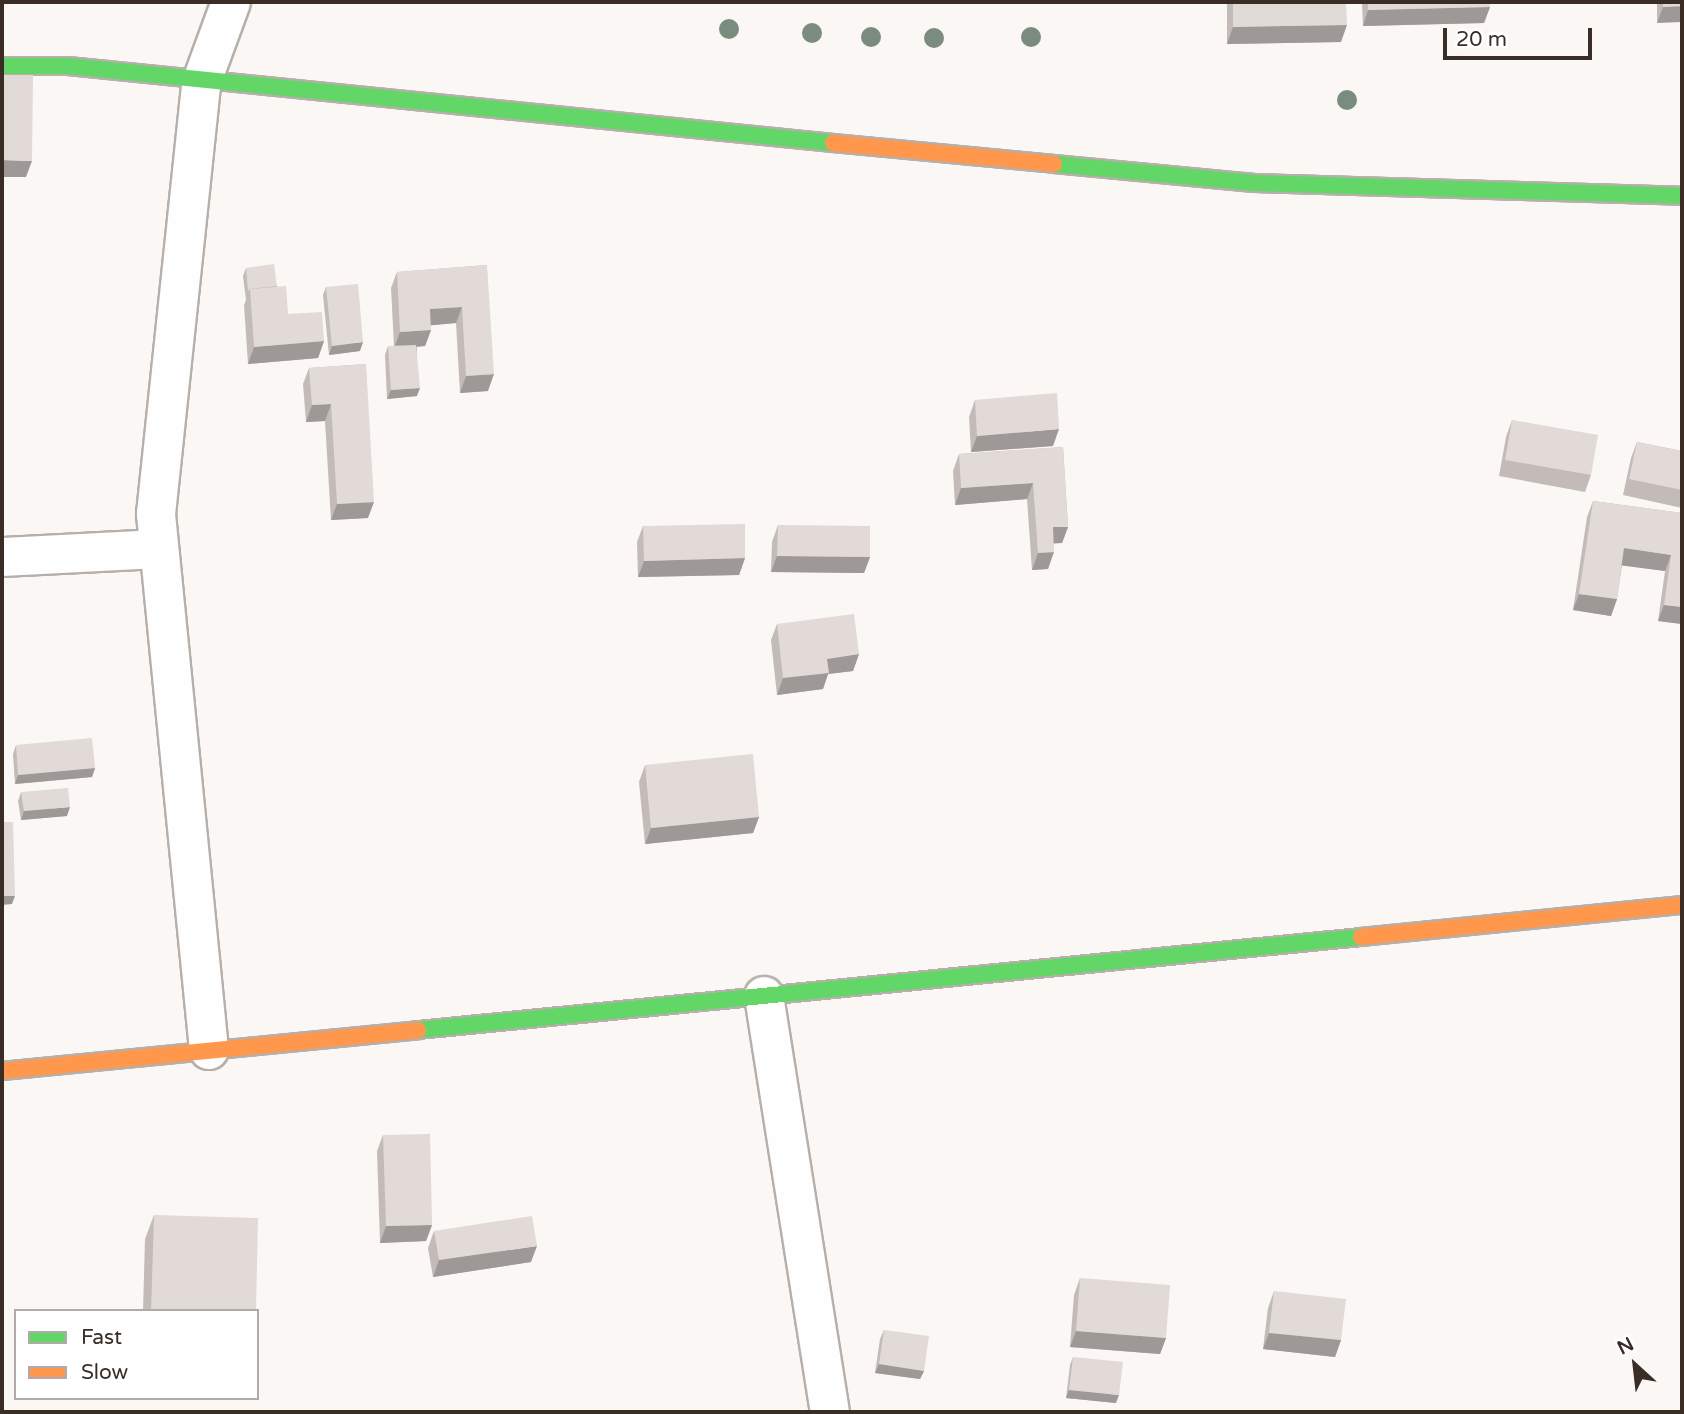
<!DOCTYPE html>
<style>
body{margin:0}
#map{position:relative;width:1684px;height:1414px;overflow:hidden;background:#faf7f5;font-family:"Varela Round",sans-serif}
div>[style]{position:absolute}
.roads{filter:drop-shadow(2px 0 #b6afaa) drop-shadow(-2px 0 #b6afaa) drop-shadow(0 2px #b6afaa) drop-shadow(0 -2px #b6afaa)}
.street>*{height:38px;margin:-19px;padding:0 19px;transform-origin:19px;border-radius:19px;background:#fefefe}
.fast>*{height:16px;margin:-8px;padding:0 8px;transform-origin:8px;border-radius:8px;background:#63d668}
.slow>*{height:16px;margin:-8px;padding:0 8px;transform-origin:8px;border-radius:8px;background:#ff974d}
.trees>*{width:20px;height:20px;margin:-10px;border-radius:50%;background:#7a8c7d}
.wall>*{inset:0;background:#c2bbb8}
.shaded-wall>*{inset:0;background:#9e9996}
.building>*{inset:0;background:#e1dad6}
span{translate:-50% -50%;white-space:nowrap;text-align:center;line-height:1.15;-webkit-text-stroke:7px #fff;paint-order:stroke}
.frame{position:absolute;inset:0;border:4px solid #392d25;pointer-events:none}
.legend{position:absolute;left:14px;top:1309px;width:245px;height:91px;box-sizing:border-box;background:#fff;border:2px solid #b0aba8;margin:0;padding:9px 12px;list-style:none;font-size:21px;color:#392d25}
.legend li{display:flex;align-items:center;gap:14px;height:35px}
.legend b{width:35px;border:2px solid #b0aba8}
.north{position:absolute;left:1600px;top:1330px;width:70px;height:70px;-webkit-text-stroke:5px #fff;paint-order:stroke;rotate:333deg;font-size:19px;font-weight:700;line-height:28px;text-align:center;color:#392d25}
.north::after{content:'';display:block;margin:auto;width:24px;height:32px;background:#392d25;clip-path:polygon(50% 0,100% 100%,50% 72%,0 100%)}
.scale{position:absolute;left:1443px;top:28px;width:149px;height:32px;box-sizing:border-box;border:4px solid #392d25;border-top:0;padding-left:9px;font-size:21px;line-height:24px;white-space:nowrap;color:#392d25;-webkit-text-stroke:5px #fff;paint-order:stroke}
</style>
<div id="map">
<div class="roads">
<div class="street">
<div style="left:2px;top:557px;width:157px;rotate:-2.9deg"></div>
<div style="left:764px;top:996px;width:421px;rotate:81deg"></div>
<div style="left:209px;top:1050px;width:539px;rotate:-95.65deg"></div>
<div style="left:156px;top:514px;width:432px;rotate:-84deg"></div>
<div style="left:201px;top:84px;width:87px;rotate:-69.9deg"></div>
</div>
<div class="fast">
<div style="left:2px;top:66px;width:66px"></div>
<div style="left:68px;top:66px;width:769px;rotate:5.75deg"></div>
<div style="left:1054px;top:164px;width:201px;rotate:5.4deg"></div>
<div style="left:1254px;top:183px;width:428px;rotate:1.7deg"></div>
<div style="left:418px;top:1030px;width:948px;rotate:-5.63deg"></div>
</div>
<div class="slow">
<div style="left:833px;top:143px;width:222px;rotate:5.4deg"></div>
<div style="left:1361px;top:937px;width:323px;rotate:-5.7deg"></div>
<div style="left:2px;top:1071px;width:418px;rotate:-5.6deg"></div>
</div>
</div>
<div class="trees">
<div style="left:729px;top:29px"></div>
<div style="left:812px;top:33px"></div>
<div style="left:871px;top:37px"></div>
<div style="left:1031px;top:37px"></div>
<div style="left:934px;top:38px"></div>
<div style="left:1347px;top:100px"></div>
</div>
<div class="wall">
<div style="clip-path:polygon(1227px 2px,1346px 2px,1341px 42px,1227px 44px)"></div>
<div style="clip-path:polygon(1362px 2px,1490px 2px,1490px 7px,1484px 23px,1363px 26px)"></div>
<div style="clip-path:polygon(1657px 2px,1682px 2px,1657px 23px)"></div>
<div style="clip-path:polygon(487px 265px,488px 391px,460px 393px,456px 323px,430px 325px,431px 330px,425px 346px,417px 347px,417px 396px,387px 399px,385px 355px,388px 346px,394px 346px,391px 288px,397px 272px)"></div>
<div style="clip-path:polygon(246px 268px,277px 286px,288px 314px,324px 341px,318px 358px,248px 364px,244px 305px,246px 300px,243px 276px)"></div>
<div style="clip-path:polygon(326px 287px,360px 351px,329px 355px,323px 295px)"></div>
<div style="clip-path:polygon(366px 364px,368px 518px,331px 520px,325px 421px,306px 422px,303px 384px,309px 368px)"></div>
<div style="clip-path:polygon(975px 400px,1053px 446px,971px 452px,969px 417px)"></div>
<div style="clip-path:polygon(1512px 420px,1591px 475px,1585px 492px,1499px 476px,1506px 437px)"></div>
<div style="clip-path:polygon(1637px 442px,1682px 451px,1682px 448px,1682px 508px,1623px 495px,1631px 458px)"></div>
<div style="clip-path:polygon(1063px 447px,1068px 527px,1062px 543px,1054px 543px,1048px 569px,1032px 570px,1027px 499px,955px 505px,953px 471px,959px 454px)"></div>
<div style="clip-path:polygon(1593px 501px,1682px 513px,1682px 624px,1658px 621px,1665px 571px,1622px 565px,1617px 599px,1611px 616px,1573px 610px,1587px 517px)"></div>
<div style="clip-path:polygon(778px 525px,870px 557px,864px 573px,771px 572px,772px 542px)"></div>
<div style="clip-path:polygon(643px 526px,745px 558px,739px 575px,638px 577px,637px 542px)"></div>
<div style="clip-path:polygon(777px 624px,859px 654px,853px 671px,828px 674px,823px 689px,777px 695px,771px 640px)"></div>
<div style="clip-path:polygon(16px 745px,95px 768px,92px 777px,15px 784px,13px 754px)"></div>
<div style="clip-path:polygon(645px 765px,759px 817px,753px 833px,645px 844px,639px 782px)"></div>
<div style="clip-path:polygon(21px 792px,67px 816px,21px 820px,18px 801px)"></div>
<div style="clip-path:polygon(383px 1135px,432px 1225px,426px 1241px,380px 1243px,377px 1151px)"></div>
<div style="clip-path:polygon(154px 1215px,256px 1311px,143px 1311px,145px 1239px)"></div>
<div style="clip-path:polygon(434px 1231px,531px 1262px,433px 1277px,428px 1248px)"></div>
<div style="clip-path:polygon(1080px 1278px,1166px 1338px,1160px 1354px,1070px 1347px,1074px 1295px)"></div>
<div style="clip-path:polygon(1274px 1291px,1341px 1340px,1335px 1357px,1263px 1349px,1268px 1308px)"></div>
<div style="clip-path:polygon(884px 1330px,924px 1371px,920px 1379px,875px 1373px,880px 1339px)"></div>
<div style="clip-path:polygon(1073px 1357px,1116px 1403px,1066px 1398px,1070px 1365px)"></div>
</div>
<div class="shaded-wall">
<div style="clip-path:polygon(1682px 6px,1682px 22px,1657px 23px,1663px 7px)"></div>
<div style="clip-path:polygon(1490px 7px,1484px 23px,1363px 26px,1368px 10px)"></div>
<div style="clip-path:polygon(1347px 25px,1341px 42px,1227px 44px,1233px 27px)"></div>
<div style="clip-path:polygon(2px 160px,32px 161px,26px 177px,2px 177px)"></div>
<div style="clip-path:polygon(462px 307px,456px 323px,424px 326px,430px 309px)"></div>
<div style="clip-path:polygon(431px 330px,425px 346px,394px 348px,400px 332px)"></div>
<div style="clip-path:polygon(324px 341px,318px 358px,248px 364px,254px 347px)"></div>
<div style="clip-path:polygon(363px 342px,360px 351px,329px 355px,332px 346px)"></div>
<div style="clip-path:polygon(494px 374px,488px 391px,460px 393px,466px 376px)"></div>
<div style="clip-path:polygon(420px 388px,417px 396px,387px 399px,391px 390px)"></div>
<div style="clip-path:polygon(331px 404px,325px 421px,306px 422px,312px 405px)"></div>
<div style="clip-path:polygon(1059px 429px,1053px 446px,971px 452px,977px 436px)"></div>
<div style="clip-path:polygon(1033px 483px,1027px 499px,955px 505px,961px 488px)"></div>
<div style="clip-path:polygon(374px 502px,368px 518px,331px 520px,337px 504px)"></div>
<div style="clip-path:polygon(1053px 527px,1068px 527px,1062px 543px,1047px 544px)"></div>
<div style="clip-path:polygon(1624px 548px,1671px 555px,1665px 571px,1618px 565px)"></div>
<div style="clip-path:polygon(1054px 552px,1048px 569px,1032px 570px,1038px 553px)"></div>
<div style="clip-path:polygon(777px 556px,870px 557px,864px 573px,771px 572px)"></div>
<div style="clip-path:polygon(745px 558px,739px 575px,638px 577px,644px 561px)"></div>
<div style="clip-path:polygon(1579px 594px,1617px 599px,1611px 616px,1573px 610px)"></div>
<div style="clip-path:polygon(1664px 605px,1682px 607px,1682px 624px,1658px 621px)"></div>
<div style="clip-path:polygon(859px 654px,853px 671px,828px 674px,823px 689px,777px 695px,783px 678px,827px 659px)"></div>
<div style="clip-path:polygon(95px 768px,92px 777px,15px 784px,18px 775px)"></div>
<div style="clip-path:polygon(70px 807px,67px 816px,21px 820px,24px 811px)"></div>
<div style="clip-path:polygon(759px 817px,753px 833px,645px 844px,651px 828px)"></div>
<div style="clip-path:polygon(2px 896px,15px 896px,12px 904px,2px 905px)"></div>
<div style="clip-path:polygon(432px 1225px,426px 1241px,380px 1243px,386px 1226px)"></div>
<div style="clip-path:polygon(537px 1246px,531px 1262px,433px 1277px,439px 1260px)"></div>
<div style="clip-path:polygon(1076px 1331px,1166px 1338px,1160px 1354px,1070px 1347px)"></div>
<div style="clip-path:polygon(1269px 1333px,1341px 1340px,1335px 1357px,1263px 1349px)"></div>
<div style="clip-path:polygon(879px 1364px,924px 1371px,920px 1379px,875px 1373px)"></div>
<div style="clip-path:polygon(1069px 1390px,1119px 1395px,1116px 1403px,1066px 1398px)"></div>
</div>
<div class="building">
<div style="clip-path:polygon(1233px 2px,1346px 2px,1347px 25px,1233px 27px)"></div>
<div style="clip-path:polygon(1368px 2px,1490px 2px,1490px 7px,1368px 10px)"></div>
<div style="clip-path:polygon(1663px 2px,1682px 2px,1682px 6px,1663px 7px)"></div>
<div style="clip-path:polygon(2px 75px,33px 75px,32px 161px,2px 160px)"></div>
<div style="clip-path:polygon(274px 264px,277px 286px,250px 289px,248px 291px,246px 268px)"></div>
<div style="clip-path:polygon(487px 265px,494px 374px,466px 376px,462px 307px,430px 309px,431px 330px,400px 332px,397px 272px)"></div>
<div style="clip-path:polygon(358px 284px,363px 342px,332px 346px,326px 287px)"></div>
<div style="clip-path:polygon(286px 286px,288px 314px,322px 312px,324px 341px,254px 347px,250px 289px)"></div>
<div style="clip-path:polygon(416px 345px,420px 388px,391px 390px,388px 346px)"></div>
<div style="clip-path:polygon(366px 364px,374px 502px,337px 504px,331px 404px,312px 405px,309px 368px)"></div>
<div style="clip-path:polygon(1057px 393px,1059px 429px,977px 436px,975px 400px)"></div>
<div style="clip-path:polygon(1512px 420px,1598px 435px,1591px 475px,1505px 460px)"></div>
<div style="clip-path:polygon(1637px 442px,1682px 451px,1682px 490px,1629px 479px)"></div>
<div style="clip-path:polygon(1063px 447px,1068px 527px,1053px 527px,1054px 552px,1038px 553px,1033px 483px,961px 488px,959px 454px)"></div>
<div style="clip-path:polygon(1593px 501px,1682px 513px,1682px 607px,1664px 605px,1671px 555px,1624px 548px,1617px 599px,1579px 594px)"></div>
<div style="clip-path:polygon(745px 524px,745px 558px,644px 561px,643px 526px)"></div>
<div style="clip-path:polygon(778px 525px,870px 526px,870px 557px,777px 556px)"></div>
<div style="clip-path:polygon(854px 614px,859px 654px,827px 659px,829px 673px,783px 678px,777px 624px)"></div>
<div style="clip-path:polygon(92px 738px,95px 768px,18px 775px,16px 745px)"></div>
<div style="clip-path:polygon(753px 754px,759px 817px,651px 828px,645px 765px)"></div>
<div style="clip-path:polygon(68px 788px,70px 807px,24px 811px,21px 792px)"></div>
<div style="clip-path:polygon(2px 822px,13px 822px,15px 896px,2px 896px)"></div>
<div style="clip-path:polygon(430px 1134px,432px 1225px,386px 1226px,383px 1135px)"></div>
<div style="clip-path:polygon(154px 1215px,258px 1218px,256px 1311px,151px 1311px)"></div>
<div style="clip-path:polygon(532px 1216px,537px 1246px,439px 1260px,434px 1231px)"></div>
<div style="clip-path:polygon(1080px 1278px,1170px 1285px,1166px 1338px,1076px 1331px)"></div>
<div style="clip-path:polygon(1274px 1291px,1346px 1299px,1341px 1340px,1269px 1333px)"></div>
<div style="clip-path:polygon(884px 1330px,929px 1336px,924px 1371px,879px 1364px)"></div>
<div style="clip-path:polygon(1073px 1357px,1123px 1362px,1119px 1395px,1069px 1390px)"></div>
</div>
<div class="frame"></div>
<ul class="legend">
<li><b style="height:9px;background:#63d668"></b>Fast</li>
<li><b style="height:9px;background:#ff974d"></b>Slow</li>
</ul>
<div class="north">N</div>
<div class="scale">20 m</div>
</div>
